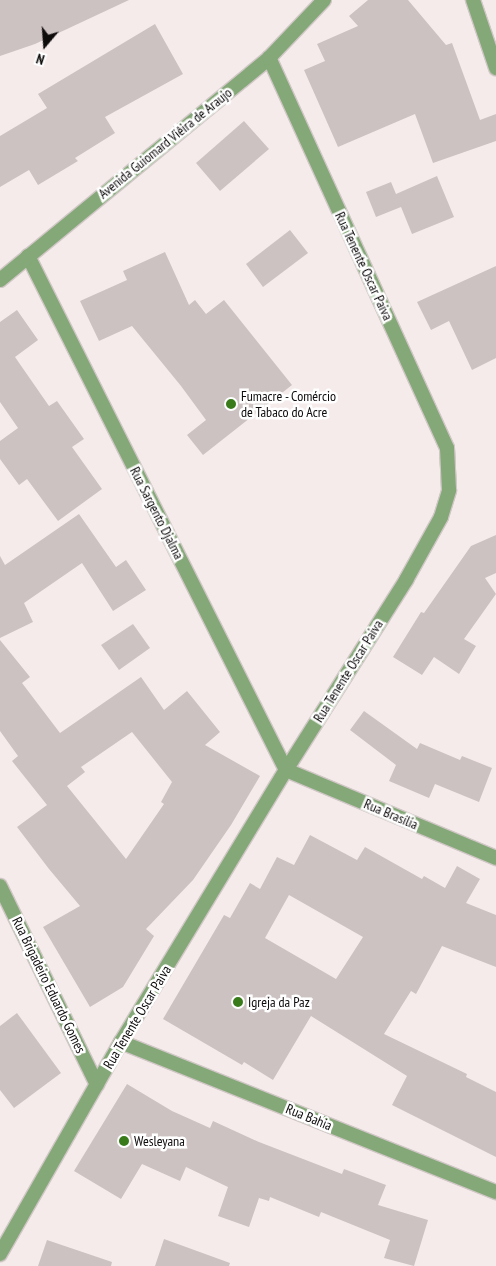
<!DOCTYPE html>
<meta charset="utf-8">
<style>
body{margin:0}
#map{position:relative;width:496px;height:1266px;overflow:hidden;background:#f6ebeb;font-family:"PT Sans Narrow",sans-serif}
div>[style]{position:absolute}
.building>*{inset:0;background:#cdc2c2}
.roads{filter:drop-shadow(1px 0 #d1c7c7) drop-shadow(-1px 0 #d1c7c7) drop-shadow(0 1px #d1c7c7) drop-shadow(0 -1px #d1c7c7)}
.minor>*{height:14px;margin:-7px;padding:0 7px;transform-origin:7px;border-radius:7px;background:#84a877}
.tertiary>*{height:14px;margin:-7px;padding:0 7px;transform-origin:7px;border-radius:7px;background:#84a877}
.dots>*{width:14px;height:14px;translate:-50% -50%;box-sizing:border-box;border:2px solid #fff;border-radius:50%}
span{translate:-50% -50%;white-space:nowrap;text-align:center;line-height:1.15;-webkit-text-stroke:5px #fff;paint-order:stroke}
.street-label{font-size:14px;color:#0e0b0b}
.poi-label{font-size:14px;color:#0e0b0b}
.left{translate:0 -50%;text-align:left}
.north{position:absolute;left:20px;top:20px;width:50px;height:50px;-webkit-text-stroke:4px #fff;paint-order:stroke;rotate:198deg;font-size:14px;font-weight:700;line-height:20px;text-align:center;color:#0e0b0b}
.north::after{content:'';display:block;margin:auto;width:18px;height:22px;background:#0e0b0b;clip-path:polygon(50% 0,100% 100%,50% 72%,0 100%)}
</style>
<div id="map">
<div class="building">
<div style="clip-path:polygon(0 0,129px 0,35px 44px,0 56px)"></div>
<div style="clip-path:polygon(368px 0,408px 0,446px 45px,452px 43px,480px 120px,496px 114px,496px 141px,433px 163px,415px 114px,338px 147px,304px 70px,325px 61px,317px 44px,358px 26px,349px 16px)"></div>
<div style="clip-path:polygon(155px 24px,183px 74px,105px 117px,115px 133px,75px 158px,78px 161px,38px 185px,29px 170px,0 187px,0 136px,47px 108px,38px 94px)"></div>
<div style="clip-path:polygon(244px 121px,269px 149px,220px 191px,196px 163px)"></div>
<div style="clip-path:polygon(437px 176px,454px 217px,412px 234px,401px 207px,376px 217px,366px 192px,391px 182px,396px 194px)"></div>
<div style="clip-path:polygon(290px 230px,308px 253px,263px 287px,246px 264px)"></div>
<div style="clip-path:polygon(165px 252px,189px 305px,195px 300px,206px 314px,224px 300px,292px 385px,203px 455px,187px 435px,206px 420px,181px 386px,132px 326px,99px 341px,80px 301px,127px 280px,123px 271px)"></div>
<div style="clip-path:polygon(496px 266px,496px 358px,472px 370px,449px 321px,431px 330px,417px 302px)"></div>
<div style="clip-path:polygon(17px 310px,38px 340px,15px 357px,49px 406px,57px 401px,84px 439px,72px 447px,102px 489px,58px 521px,27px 479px,19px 485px,0 459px,0 441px,18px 428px,0 402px,0 322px)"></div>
<div style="clip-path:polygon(79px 514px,116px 567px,126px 560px,146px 590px,113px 611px,82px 563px,24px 603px,33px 622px,0 638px,0 556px,5px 565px)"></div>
<div style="clip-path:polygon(496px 535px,496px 573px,485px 578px,496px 594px,464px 639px,476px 646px,459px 674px,434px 657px,422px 675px,393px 657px,421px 612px,424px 613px,471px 546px)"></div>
<div style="clip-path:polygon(133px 624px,150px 648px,119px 670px,101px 645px)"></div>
<div style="clip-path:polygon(evenodd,0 640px,30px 677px,22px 683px,60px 733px,141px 677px,164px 710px,187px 691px,220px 732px,205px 745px,260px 776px,231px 825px,193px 880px,146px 929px,154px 936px,123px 987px,90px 1007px,43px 927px,80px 906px,49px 869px,17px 827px,47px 805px,12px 761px,18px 756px,0 731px,0 640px,132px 732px,172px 782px,161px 802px,164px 804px,126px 859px,67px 786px,85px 772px,81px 767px,132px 732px)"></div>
<div style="clip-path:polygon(364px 711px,417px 749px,420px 743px,460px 760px,462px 756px,492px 768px,479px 802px,435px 784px,429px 798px,389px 781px,396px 765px,350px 730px)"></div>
<div style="clip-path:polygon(evenodd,310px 835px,357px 860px,365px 847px,422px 879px,424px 876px,445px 888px,457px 866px,480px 879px,466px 903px,496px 915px,496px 967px,442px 946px,416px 994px,411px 991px,384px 1034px,467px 1074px,466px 1077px,496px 1092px,496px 1157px,392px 1105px,407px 1076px,311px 1016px,273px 1080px,244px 1062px,242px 1065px,163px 1019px,224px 915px,230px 918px,250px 883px,260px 889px,277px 857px,294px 865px,310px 835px,289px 895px,363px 937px,336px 979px,265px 938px,289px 895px)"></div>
<div style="clip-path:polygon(17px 1013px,61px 1073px,14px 1108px,0 1090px,0 1026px)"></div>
<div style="clip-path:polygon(127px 1084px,172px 1111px,210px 1128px,213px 1121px,259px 1142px,342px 1174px,344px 1169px,386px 1185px,378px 1205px,428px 1220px,414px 1266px,384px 1258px,390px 1240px,321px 1212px,319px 1217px,270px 1197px,269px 1201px,259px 1198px,249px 1227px,218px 1216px,228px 1187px,186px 1167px,180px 1181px,142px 1164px,121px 1199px,74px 1171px)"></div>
<div style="clip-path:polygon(164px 1239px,230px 1263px,229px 1266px,155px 1266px)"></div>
<div style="clip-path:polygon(47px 1240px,112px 1262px,111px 1266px,38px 1266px)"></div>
</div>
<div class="roads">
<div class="minor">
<div style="left:473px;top:0;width:72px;rotate:71.3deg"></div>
<div style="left:28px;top:256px;width:575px;rotate:63.35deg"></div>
<div style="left:286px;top:770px;width:228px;rotate:22.7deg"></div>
<div style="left:0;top:280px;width:349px;rotate:-39.5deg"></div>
<div style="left:0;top:886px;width:221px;rotate:64deg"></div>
<div style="left:121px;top:1042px;width:404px;rotate:21.8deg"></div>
</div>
<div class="tertiary">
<div style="left:0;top:1254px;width:244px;rotate:-60.3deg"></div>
<div style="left:121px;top:1042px;width:318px;rotate:-58.8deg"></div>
<div style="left:286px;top:770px;width:225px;rotate:-57.7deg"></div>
<div style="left:406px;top:580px;width:72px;rotate:-60.9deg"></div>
<div style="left:441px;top:517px;width:28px;rotate:-73deg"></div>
<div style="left:449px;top:490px;width:42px;rotate:-92.7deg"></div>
<div style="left:447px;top:448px;width:429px;rotate:-114.5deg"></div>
<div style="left:269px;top:58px;width:80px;rotate:-46.5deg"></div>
</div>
</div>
<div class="dots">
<div style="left:231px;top:404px;background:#397b1b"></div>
<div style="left:238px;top:1002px;background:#397b1b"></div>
<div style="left:124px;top:1141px;background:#397b1b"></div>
</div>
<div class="street-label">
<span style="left:165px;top:143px;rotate:-39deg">Avenida Guiomard Viêira de Araujo</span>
<span style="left:364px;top:266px;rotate:65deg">Rua Tenente Oscar Paiva</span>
<span style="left:157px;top:513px;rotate:63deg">Rua Sargento Djalma</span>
<span style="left:348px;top:671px;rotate:-58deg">Rua Tenente Oscar Paiva</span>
<span style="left:391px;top:814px;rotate:23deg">Rua Brasília</span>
<span style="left:49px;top:985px;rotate:64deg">Rua Brigadeiro Eduardo Gomes</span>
<span style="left:137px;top:1017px;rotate:-59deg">Rua Tenente Oscar Paiva</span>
<span style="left:309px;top:1117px;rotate:22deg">Rua Bahia</span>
</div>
<div class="poi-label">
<span class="left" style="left:241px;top:404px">Fumacre - Comércio<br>de Tabaco do Acre</span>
<span class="left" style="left:248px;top:1002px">Igreja da Paz</span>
<span class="left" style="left:134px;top:1141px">Wesleyana</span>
</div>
<div class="north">N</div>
</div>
